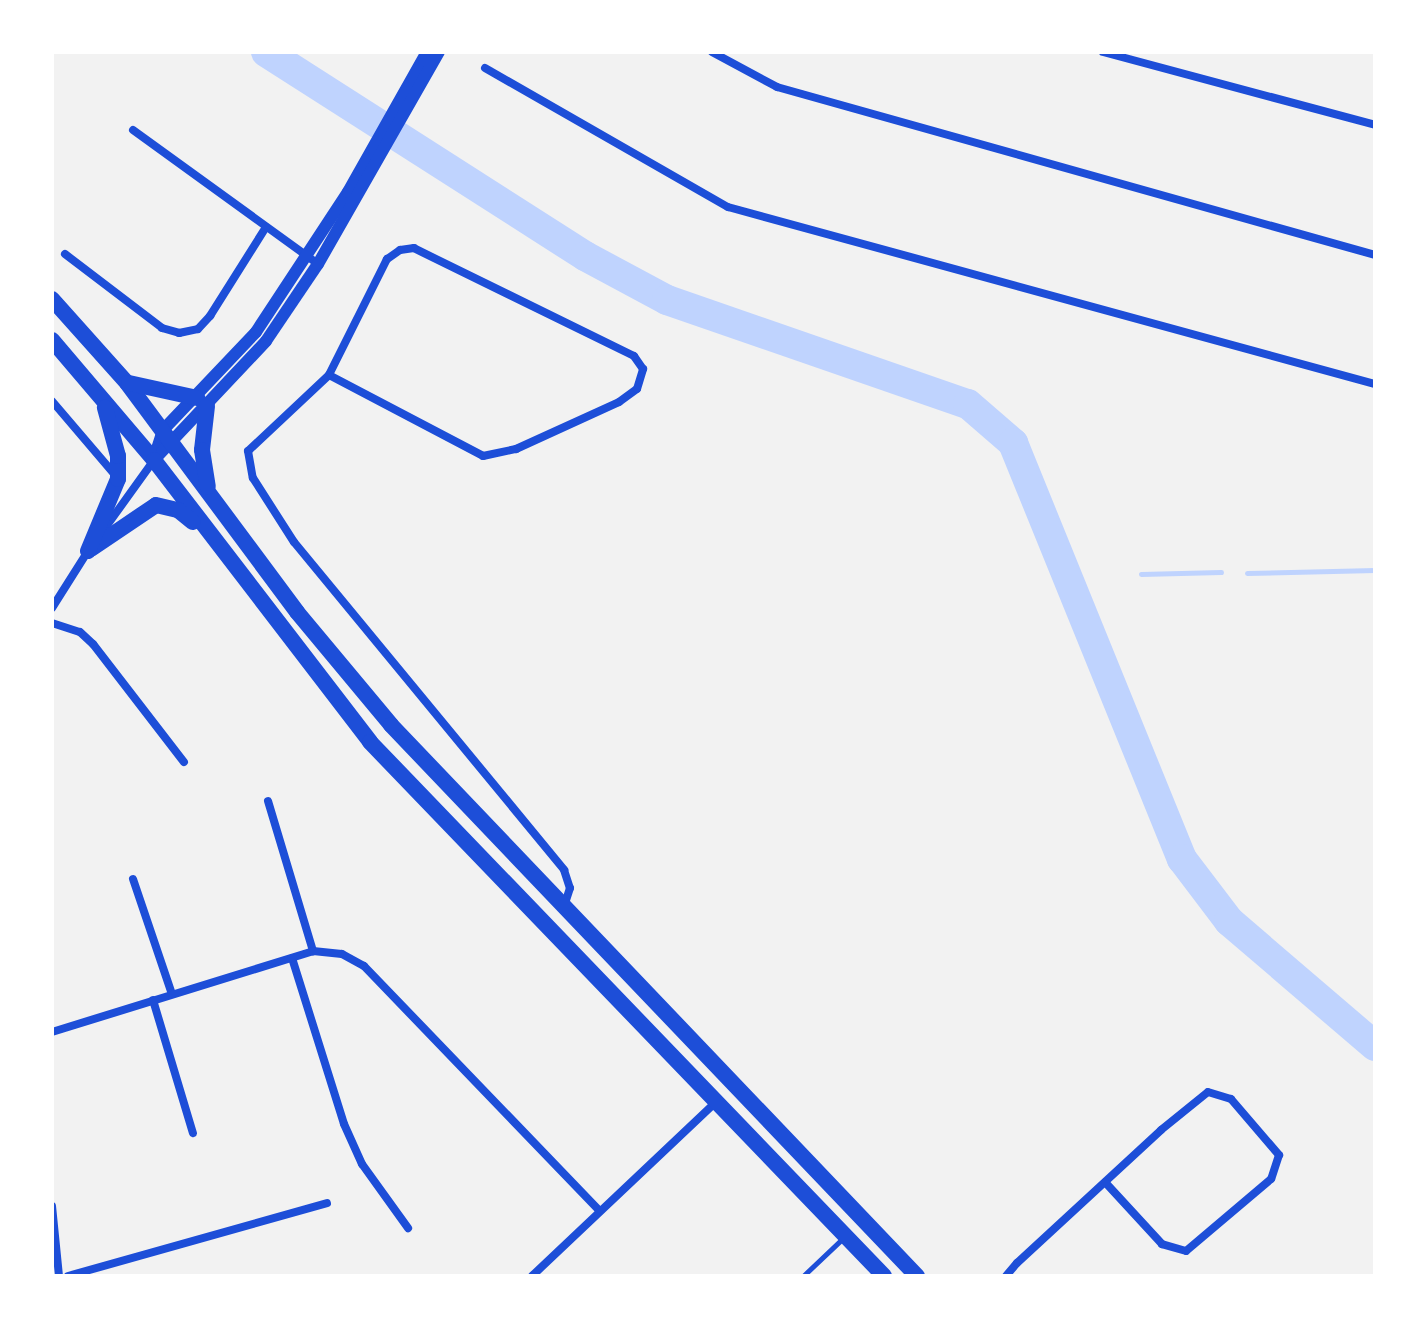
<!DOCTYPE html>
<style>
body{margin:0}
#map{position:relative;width:1427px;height:1328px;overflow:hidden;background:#f2f2f2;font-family:Mulish,sans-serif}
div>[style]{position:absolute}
.stream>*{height:5px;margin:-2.5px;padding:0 2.5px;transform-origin:2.5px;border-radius:2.5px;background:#bfd3fe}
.river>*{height:30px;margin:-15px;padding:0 15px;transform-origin:15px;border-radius:15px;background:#bfd3fe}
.service>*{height:5px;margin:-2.5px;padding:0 2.5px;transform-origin:2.5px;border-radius:2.5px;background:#1d4ed8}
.minor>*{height:8px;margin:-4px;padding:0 4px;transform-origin:4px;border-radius:4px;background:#1d4ed8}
.tertiary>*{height:12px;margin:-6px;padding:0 6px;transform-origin:6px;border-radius:6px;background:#1d4ed8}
.primary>*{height:16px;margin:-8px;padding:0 8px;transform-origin:8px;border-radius:8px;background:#1d4ed8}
span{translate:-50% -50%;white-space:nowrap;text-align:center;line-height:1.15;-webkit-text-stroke:6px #fff;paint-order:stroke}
.frame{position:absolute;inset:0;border:54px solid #fff;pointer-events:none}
</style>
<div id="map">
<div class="stream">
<div style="left:1247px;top:573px;width:128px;rotate:-1.3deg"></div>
<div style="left:1141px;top:574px;width:80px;rotate:-1.4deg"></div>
</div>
<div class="river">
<div style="left:266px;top:52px;width:379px;rotate:32.6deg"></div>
<div style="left:585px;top:256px;width:93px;rotate:28.2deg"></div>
<div style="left:667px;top:300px;width:318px;rotate:19.1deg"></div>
<div style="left:968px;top:404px;width:60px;rotate:40.9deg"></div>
<div style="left:1013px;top:443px;width:449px;rotate:67.9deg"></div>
<div style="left:1182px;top:859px;width:78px;rotate:52.8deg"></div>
<div style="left:1229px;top:921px;width:192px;rotate:40.6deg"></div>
</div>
<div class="service">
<div style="left:803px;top:1276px;width:54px;rotate:-43.5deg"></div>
</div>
<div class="minor">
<div style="left:712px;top:52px;width:74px;rotate:28.3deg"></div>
<div style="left:777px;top:87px;width:621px;rotate:15.69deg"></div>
<div style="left:1103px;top:52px;width:282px;rotate:15deg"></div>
<div style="left:485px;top:68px;width:280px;rotate:29.8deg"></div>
<div style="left:728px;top:207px;width:671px;rotate:15.3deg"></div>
<div style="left:133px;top:130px;width:228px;rotate:35.9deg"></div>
<div style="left:65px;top:254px;width:122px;rotate:37.3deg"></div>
<div style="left:162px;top:328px;width:18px;rotate:16deg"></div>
<div style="left:179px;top:333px;width:19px;rotate:-12deg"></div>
<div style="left:198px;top:329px;width:18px;rotate:-47deg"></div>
<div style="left:210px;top:316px;width:105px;rotate:-57.8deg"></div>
<div style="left:329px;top:375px;width:174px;rotate:27.7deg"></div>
<div style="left:483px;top:456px;width:34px;rotate:-12deg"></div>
<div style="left:516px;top:449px;width:113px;rotate:-24.5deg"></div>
<div style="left:619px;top:402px;width:22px;rotate:-36deg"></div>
<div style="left:637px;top:389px;width:21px;rotate:-73deg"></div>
<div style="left:643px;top:369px;width:16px;rotate:-125deg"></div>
<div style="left:634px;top:356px;width:245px;rotate:-153.9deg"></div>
<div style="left:414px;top:248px;width:14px;rotate:172deg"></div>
<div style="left:400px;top:250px;width:16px;rotate:145deg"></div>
<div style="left:387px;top:259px;width:130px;rotate:116.6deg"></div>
<div style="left:329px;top:375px;width:111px;rotate:136.8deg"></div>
<div style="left:248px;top:451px;width:27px;rotate:80deg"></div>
<div style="left:253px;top:478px;width:76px;rotate:57.4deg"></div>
<div style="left:294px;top:542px;width:425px;rotate:50.5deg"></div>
<div style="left:564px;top:870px;width:19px;rotate:72deg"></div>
<div style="left:570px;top:888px;width:19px;rotate:108deg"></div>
<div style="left:52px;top:401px;width:99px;rotate:49.5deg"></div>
<div style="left:103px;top:531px;width:87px;rotate:-54.3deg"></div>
<div style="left:52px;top:608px;width:67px;rotate:-57.7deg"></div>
<div style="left:52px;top:623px;width:29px;rotate:18deg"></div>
<div style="left:80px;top:632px;width:18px;rotate:43deg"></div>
<div style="left:93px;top:644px;width:149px;rotate:52.4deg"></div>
<div style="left:268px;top:801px;width:157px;rotate:73.3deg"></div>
<div style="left:133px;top:879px;width:121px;rotate:71.3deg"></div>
<div style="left:292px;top:958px;width:174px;rotate:72.6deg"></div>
<div style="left:344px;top:1124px;width:44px;rotate:65.8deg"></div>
<div style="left:362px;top:1164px;width:79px;rotate:54.3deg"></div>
<div style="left:153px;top:1000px;width:139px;rotate:73.3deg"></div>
<div style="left:52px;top:1032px;width:273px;rotate:-17.2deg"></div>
<div style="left:313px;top:951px;width:29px;rotate:6deg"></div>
<div style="left:342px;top:954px;width:25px;rotate:29deg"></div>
<div style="left:364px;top:966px;width:340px;rotate:46.1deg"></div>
<div style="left:52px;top:1206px;width:70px;rotate:84.3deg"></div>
<div style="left:68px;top:1276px;width:269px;rotate:-15.7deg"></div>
<div style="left:532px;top:1276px;width:253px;rotate:-43.4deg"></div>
<div style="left:1006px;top:1276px;width:17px;rotate:-50deg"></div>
<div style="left:1017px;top:1263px;width:196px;rotate:-42.7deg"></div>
<div style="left:1161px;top:1130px;width:60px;rotate:-39deg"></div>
<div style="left:1208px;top:1092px;width:24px;rotate:17deg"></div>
<div style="left:1231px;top:1099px;width:74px;rotate:49.4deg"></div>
<div style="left:1279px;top:1155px;width:25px;rotate:108deg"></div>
<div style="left:1271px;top:1179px;width:111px;rotate:139.7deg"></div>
<div style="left:1186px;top:1251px;width:25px;rotate:-164deg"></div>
<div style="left:1162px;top:1244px;width:84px;rotate:-132.6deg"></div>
</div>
<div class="tertiary">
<div style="left:154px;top:458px;width:29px;rotate:-72deg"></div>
<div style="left:163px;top:430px;width:135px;rotate:-46.5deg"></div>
<div style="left:256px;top:332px;width:168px;rotate:-56.7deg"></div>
<div style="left:348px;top:192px;width:161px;rotate:-60.6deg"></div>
<div style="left:154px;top:460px;width:163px;rotate:-46.7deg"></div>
<div style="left:266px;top:341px;width:93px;rotate:-56deg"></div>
<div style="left:318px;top:264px;width:244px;rotate:-60.3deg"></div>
</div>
<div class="primary">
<div style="left:52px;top:299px;width:113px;rotate:48.2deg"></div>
<div style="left:127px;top:383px;width:285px;rotate:53.4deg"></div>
<div style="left:297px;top:612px;width:147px;rotate:50.2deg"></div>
<div style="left:391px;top:725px;width:762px;rotate:46.33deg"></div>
<div style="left:52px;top:340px;width:157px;rotate:49.6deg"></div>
<div style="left:154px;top:460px;width:355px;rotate:52.5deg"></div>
<div style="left:370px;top:742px;width:741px;rotate:46.09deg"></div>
<div style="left:129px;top:383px;width:70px;rotate:12.4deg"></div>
<div style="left:207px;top:406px;width:44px;rotate:96.5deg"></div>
<div style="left:202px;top:450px;width:37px;rotate:81deg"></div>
<div style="left:91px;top:549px;width:78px;rotate:-34.1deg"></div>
<div style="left:156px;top:505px;width:23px;rotate:13deg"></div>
<div style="left:178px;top:510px;width:19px;rotate:39deg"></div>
<div style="left:88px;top:551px;width:78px;rotate:-67.4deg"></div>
<div style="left:118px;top:479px;width:23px;rotate:-90deg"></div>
<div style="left:118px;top:456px;width:50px;rotate:-105.2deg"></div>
</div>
<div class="frame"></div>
</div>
